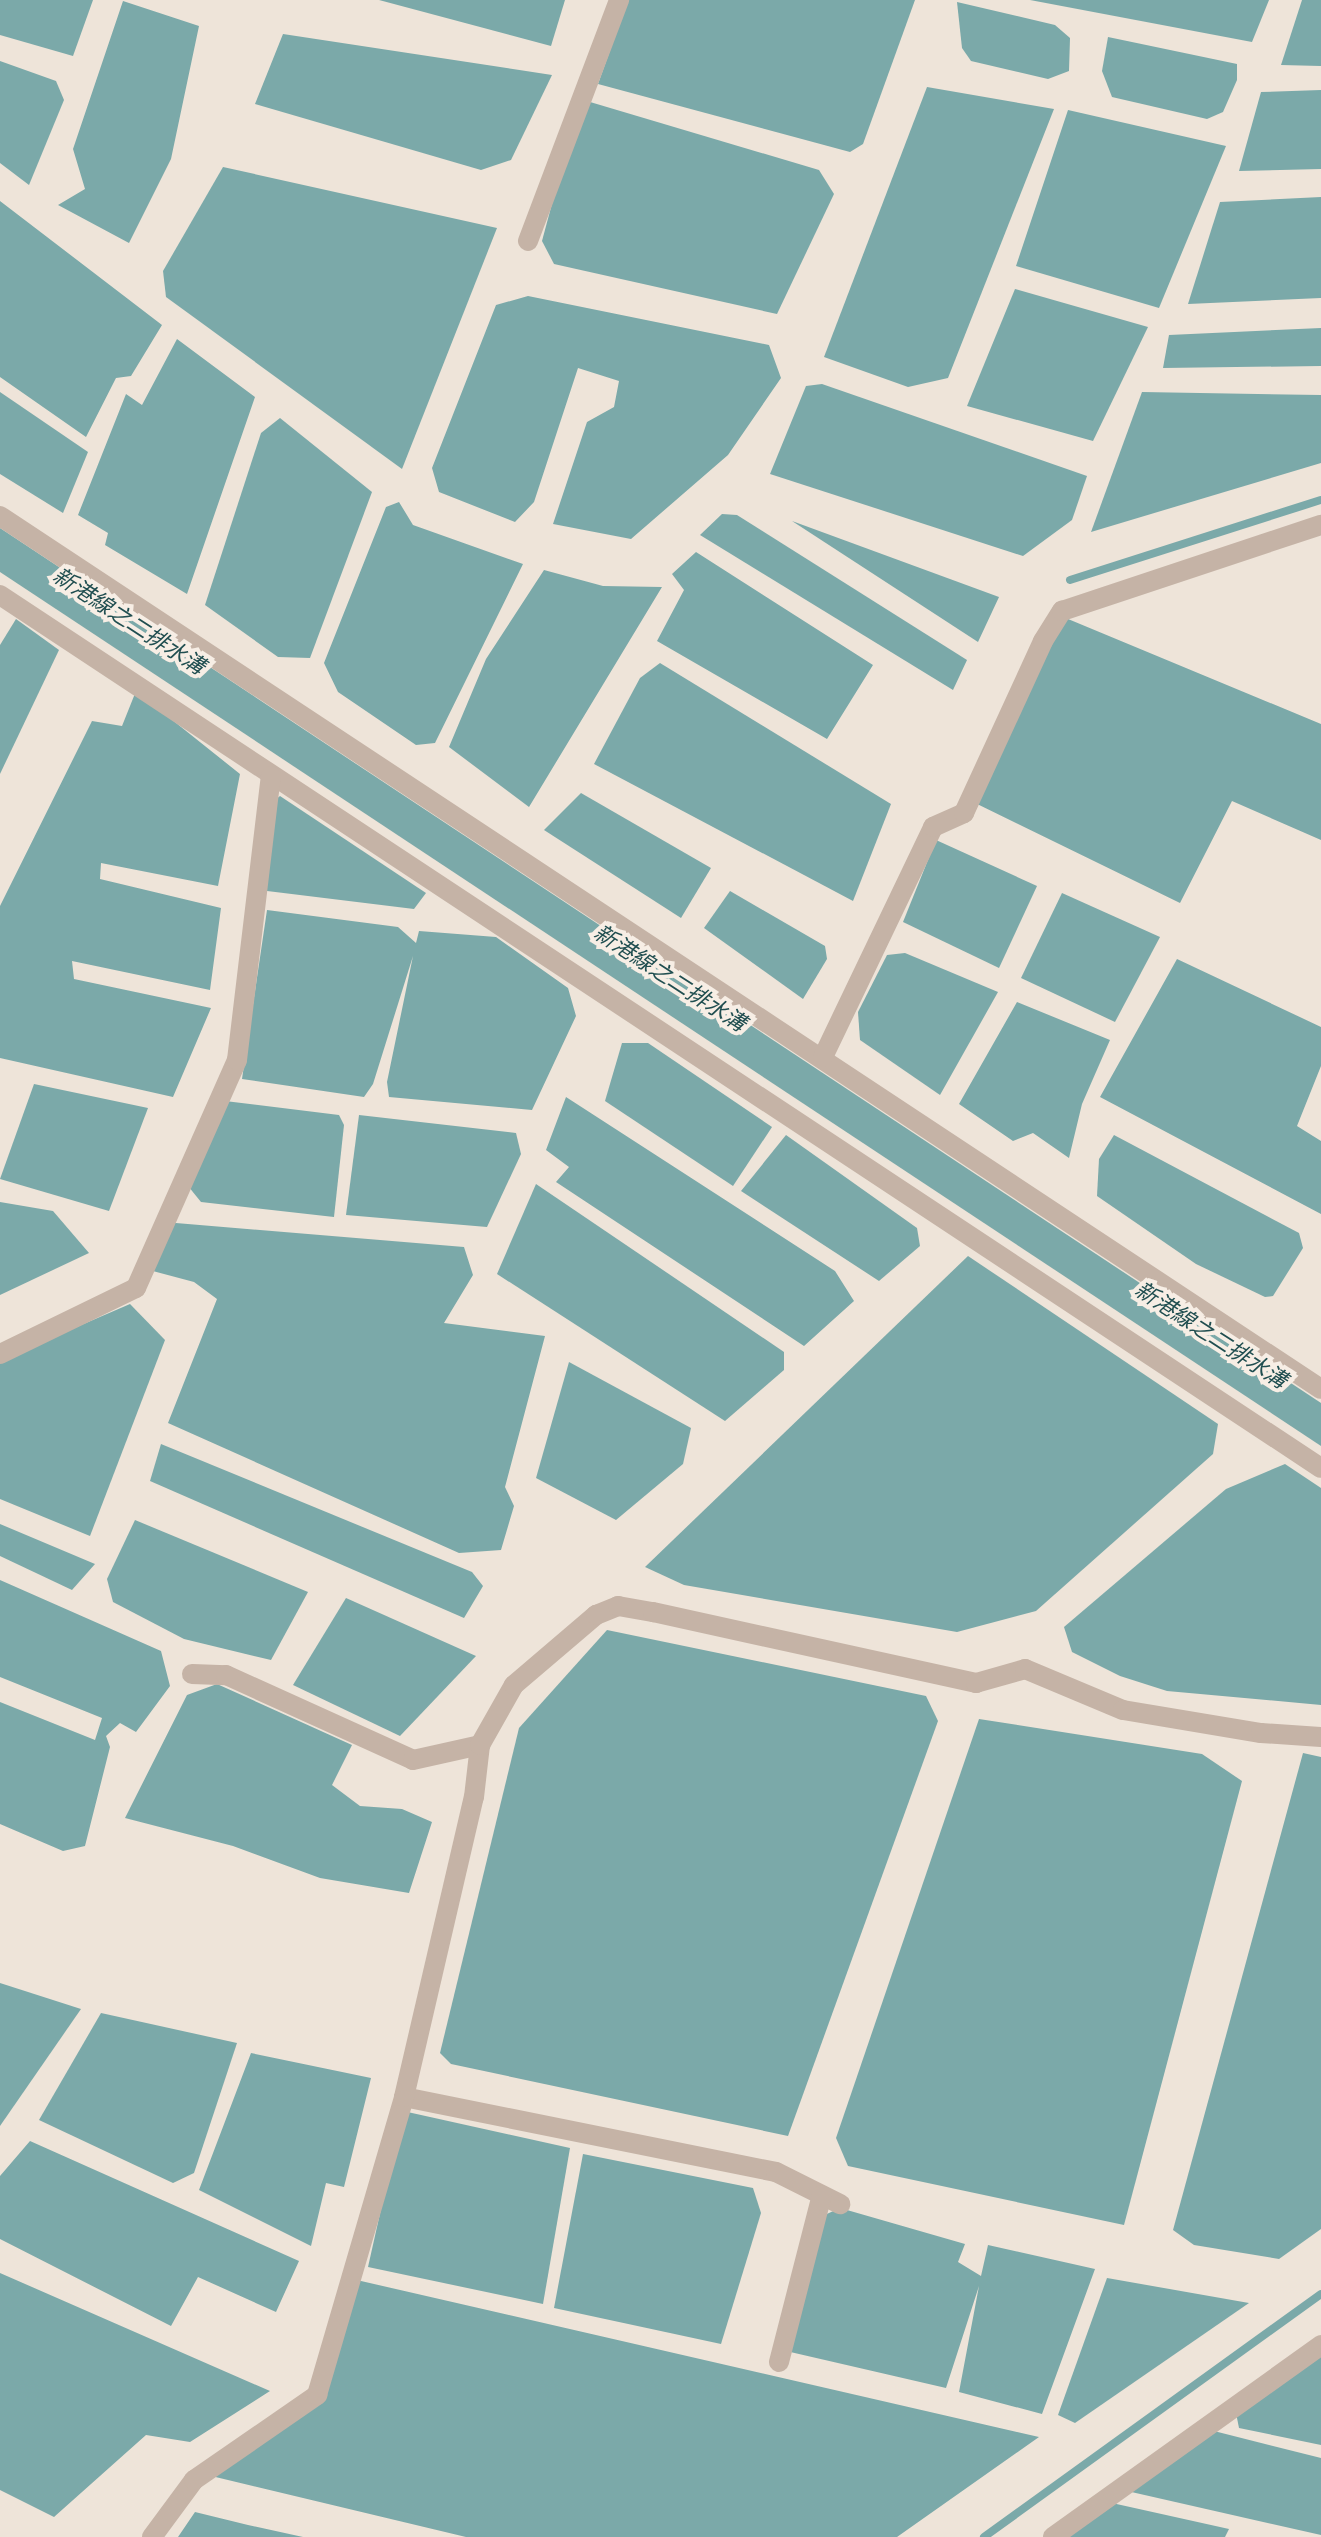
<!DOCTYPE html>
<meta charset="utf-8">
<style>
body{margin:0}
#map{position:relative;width:1321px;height:2537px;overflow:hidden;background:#eee4d9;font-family:"Work Sans","Noto Sans TC",sans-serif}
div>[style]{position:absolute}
.water>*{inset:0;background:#7ba9a9}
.stream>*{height:8px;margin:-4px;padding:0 4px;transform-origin:4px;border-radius:4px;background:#7ba9a9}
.minor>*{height:20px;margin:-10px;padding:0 10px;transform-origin:10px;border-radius:10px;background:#c5b3a6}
span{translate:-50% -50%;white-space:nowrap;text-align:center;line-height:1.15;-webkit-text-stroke:8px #f7eee5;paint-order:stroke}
.water-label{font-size:22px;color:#204e50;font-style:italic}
</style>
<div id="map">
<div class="water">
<div style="clip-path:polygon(0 0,93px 0,73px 56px,0 35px)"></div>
<div style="clip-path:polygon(379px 0,565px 0,551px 46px)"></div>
<div style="clip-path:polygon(628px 0,915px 0,863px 144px,850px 152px,598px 84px)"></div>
<div style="clip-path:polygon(1030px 0,1269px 0,1252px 42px)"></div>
<div style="clip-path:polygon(1302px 0,1321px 0,1321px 66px,1281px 65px)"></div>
<div style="clip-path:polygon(123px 1px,199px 26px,171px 159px,129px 243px,58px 205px,85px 189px,73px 149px)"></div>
<div style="clip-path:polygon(957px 2px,1055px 25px,1070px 38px,1069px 71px,1048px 79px,971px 61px,962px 48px)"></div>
<div style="clip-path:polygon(283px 34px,552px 75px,511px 160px,481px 170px,255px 104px)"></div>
<div style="clip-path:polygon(1108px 37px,1237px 64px,1237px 80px,1223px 112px,1207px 119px,1112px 97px,1102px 71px)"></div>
<div style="clip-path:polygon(0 61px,56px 81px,64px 100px,29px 185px,0 163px)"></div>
<div style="clip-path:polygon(927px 87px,1054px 109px,948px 378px,908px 387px,824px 357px)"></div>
<div style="clip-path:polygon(1321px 90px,1321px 169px,1239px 171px,1261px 92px)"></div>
<div style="clip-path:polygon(580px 99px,819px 170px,834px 194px,777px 314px,554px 264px,542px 241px)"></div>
<div style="clip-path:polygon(1068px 110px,1226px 146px,1159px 308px,1016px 266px)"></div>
<div style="clip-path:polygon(223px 167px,497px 228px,402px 469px,166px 297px,163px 271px)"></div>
<div style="clip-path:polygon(1321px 197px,1321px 298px,1188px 304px,1220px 202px)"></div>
<div style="clip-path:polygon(0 201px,162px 325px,131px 376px,116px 378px,86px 437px,0 377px)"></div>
<div style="clip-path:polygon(1015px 289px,1148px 327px,1093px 441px,967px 406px)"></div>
<div style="clip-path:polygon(528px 296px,769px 345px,781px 378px,728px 455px,631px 539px,553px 524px,587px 422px,614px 407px,619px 381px,578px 368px,534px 502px,515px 522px,439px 492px,432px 468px,496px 305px)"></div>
<div style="clip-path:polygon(1321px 328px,1321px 366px,1163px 368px,1169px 335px)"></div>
<div style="clip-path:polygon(177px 339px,255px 397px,187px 594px,105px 545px,108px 533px,78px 515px,126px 394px,142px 405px)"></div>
<div style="clip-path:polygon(822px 384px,1087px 476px,1072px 520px,1023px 556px,770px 474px,806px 386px)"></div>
<div style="clip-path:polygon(0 392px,88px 452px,63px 513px,0 474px)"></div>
<div style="clip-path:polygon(1142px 392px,1321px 395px,1321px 463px,1091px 532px)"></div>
<div style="clip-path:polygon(280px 418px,372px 492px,310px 658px,278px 657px,205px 605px,261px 433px)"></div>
<div style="clip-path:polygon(399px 502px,413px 525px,523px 564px,435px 743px,416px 745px,338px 692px,324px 663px,386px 507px)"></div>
<div style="clip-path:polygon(722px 514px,737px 515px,967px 660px,953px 690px,700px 535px)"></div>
<div style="clip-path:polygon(792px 521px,999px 597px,978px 642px)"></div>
<div style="clip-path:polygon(0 528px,1321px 1403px,1321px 1446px,0 572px)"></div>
<div style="clip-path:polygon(696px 552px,873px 665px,827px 739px,657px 641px,684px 590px,672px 574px)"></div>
<div style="clip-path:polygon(544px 570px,603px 586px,662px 587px,529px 807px,449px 747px,486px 659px)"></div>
<div style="clip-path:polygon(1056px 614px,1321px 724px,1321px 840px,1232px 801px,1180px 903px,971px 801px)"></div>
<div style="clip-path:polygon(16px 619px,59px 650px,0 774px,0 645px)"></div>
<div style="clip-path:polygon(660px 663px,891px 804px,853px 901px,594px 764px,640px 678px)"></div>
<div style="clip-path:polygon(136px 691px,240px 774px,218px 886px,101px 863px,100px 879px,221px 908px,210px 990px,72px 961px,74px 979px,211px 1008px,173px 1097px,0 1058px,0 906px,92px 721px,122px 726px)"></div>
<div style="clip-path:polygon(581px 793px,711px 868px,681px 918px,544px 830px)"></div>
<div style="clip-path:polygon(280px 796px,426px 893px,414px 909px,259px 890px,269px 805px)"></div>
<div style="clip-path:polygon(936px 840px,1037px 886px,999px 968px,903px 922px)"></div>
<div style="clip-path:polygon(730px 891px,825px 946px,827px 959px,803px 999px,704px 928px)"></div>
<div style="clip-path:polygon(1062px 893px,1160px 937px,1115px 1022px,1021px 978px)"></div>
<div style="clip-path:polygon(267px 910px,398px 927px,416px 943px,419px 931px,496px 937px,568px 988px,576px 1016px,532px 1110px,389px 1097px,387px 1082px,413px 956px,373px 1084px,364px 1097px,242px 1079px)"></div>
<div style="clip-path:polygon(905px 953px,998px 992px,940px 1095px,860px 1040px,858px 1012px,887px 955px)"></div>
<div style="clip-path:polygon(1177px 959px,1321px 1027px,1321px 1066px,1297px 1126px,1321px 1141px,1321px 1214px,1100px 1097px)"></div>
<div style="clip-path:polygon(1017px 1002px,1110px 1040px,1082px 1104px,1069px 1158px,1033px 1133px,1013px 1141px,959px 1104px)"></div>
<div style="clip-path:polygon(622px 1043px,648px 1043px,772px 1127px,733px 1186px,605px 1101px)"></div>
<div style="clip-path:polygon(34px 1084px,148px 1108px,109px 1211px,0 1179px)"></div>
<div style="clip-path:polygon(566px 1097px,835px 1271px,854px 1301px,804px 1346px,556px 1182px,569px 1167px,546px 1150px)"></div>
<div style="clip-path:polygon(225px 1101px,339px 1115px,344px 1125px,334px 1217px,201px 1202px,184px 1181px)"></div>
<div style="clip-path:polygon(359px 1115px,516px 1133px,521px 1154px,487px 1227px,346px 1215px)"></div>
<div style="clip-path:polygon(786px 1135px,917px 1228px,920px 1246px,879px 1281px,741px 1191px)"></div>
<div style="clip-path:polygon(1114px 1135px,1299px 1233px,1303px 1248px,1273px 1296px,1265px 1297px,1196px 1264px,1097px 1196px,1099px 1159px)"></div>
<div style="clip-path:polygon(536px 1184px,784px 1352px,784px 1370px,725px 1421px,497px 1274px)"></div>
<div style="clip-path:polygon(0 1202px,53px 1211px,89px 1253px,0 1295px)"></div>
<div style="clip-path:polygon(164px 1222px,464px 1247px,473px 1275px,444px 1323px,545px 1336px,505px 1487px,514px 1506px,501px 1550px,459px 1553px,168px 1423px,217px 1299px,194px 1282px,149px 1270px)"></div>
<div style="clip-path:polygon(968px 1256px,1218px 1424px,1213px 1454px,1036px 1611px,957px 1632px,684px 1585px,645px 1567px)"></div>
<div style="clip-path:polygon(130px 1304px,165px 1340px,90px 1536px,0 1499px,0 1360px)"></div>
<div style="clip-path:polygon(569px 1362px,691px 1428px,683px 1464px,616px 1520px,536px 1478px)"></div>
<div style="clip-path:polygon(161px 1444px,472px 1572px,483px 1586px,464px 1618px,150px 1481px)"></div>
<div style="clip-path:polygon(1285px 1464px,1321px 1488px,1321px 1705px,1167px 1691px,1120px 1676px,1072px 1652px,1064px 1627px,1226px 1489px)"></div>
<div style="clip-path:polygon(135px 1520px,308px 1592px,271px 1660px,184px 1639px,113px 1602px,107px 1579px)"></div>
<div style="clip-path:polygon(0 1524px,95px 1564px,72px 1590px,0 1556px)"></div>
<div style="clip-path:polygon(0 1580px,161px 1651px,170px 1686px,136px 1732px,120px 1723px,106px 1736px,110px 1747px,85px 1846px,63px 1851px,0 1824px,0 1702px,95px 1740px,102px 1718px,0 1677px)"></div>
<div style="clip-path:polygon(346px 1598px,476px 1656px,400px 1736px,293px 1685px)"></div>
<div style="clip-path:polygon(607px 1630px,926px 1696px,938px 1721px,788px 2136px,451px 2064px,440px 2053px,519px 1728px)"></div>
<div style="clip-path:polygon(217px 1684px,352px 1745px,332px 1785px,360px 1806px,402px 1809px,432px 1822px,409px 1893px,320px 1878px,233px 1846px,125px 1818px,187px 1695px)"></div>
<div style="clip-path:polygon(979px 1719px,1202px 1754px,1242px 1781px,1124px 2225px,848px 2166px,836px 2138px)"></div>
<div style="clip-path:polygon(1303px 1753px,1321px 1757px,1321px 2229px,1279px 2259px,1194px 2245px,1173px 2230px)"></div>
<div style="clip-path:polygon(0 1983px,81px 2009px,0 2126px)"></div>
<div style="clip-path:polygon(101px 2013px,237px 2043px,194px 2173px,173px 2183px,39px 2120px)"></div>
<div style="clip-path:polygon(251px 2053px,371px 2078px,344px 2187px,326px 2183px,311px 2246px,199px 2190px)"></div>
<div style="clip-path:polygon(403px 2111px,570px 2148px,543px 2304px,368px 2267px)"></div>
<div style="clip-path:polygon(30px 2141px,299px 2261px,276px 2312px,198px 2277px,171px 2326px,0 2239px,0 2176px)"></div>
<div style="clip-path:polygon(583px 2154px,753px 2188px,761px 2213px,721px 2344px,554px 2308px)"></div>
<div style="clip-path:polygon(840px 2208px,965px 2244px,958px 2262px,981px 2276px,988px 2245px,1095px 2269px,1042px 2414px,959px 2392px,979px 2286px,946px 2388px,786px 2351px,818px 2218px)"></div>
<div style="clip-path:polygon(0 2273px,270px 2391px,190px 2442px,146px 2435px,54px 2517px,0 2490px)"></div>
<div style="clip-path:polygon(348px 2278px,1039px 2437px,897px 2537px,466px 2537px,203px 2474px,317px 2395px)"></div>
<div style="clip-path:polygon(1107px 2278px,1249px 2303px,1075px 2423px,1058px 2415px)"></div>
<div style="clip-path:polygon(1321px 2352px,1321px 2445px,1239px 2428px,1235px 2408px)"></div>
<div style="clip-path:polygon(1210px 2430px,1321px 2458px,1321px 2535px,1127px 2491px)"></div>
<div style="clip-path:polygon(1112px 2503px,1229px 2529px,1225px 2537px,1060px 2537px)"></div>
<div style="clip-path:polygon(195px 2512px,248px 2525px,303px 2537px,178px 2537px)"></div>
</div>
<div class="stream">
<div style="left:1070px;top:580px;width:263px;rotate:-17.7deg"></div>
<div style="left:984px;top:2537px;width:415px;rotate:-35.8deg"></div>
</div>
<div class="minor">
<div style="left:528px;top:241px;width:258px;rotate:-69.3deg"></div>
<div style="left:0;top:516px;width:1583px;rotate:33.46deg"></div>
<div style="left:0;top:595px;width:1583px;rotate:33.46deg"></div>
<div style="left:823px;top:1057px;width:255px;rotate:-64.4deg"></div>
<div style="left:933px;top:827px;width:34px;rotate:-24deg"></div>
<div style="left:964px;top:813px;width:189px;rotate:-65.3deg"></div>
<div style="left:1043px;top:641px;width:36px;rotate:-58deg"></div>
<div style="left:1062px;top:611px;width:273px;rotate:-18.4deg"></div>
<div style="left:0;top:1354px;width:151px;rotate:-25.9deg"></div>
<div style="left:136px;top:1288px;width:249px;rotate:-66.1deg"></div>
<div style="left:237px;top:1060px;width:286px;rotate:-83.2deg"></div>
<div style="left:192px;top:1674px;width:34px;rotate:2deg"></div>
<div style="left:226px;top:1675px;width:205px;rotate:24.4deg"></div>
<div style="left:413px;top:1760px;width:69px;rotate:-12.6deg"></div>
<div style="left:404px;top:2097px;width:379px;rotate:11.4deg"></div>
<div style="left:776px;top:2172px;width:72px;rotate:26.6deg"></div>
<div style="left:779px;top:2362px;width:172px;rotate:-75.6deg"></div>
<div style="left:152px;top:2537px;width:71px;rotate:-53.6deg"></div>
<div style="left:194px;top:2480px;width:150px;rotate:-34.6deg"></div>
<div style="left:317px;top:2395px;width:310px;rotate:-73.7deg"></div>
<div style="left:404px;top:2097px;width:308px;rotate:-76.9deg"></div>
<div style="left:474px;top:1797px;width:52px;rotate:-83.4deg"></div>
<div style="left:480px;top:1745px;width:69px;rotate:-60.5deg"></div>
<div style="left:514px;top:1685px;width:108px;rotate:-40.5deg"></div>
<div style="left:596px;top:1615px;width:24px;rotate:-22deg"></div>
<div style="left:618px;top:1606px;width:36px;rotate:10deg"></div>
<div style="left:653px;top:1612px;width:331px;rotate:12.4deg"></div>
<div style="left:976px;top:1683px;width:51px;rotate:-15.9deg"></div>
<div style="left:1025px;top:1669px;width:106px;rotate:22.7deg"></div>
<div style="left:1123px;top:1710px;width:140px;rotate:9.5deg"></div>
<div style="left:1261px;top:1733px;width:60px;rotate:3.8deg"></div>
<div style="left:1053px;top:2537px;width:330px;rotate:-35.6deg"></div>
</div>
<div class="water-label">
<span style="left:129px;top:621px;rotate:33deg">新港線之二排水溝</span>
<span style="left:670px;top:978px;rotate:33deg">新港線之二排水溝</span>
<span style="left:1211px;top:1335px;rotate:33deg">新港線之二排水溝</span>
</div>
</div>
